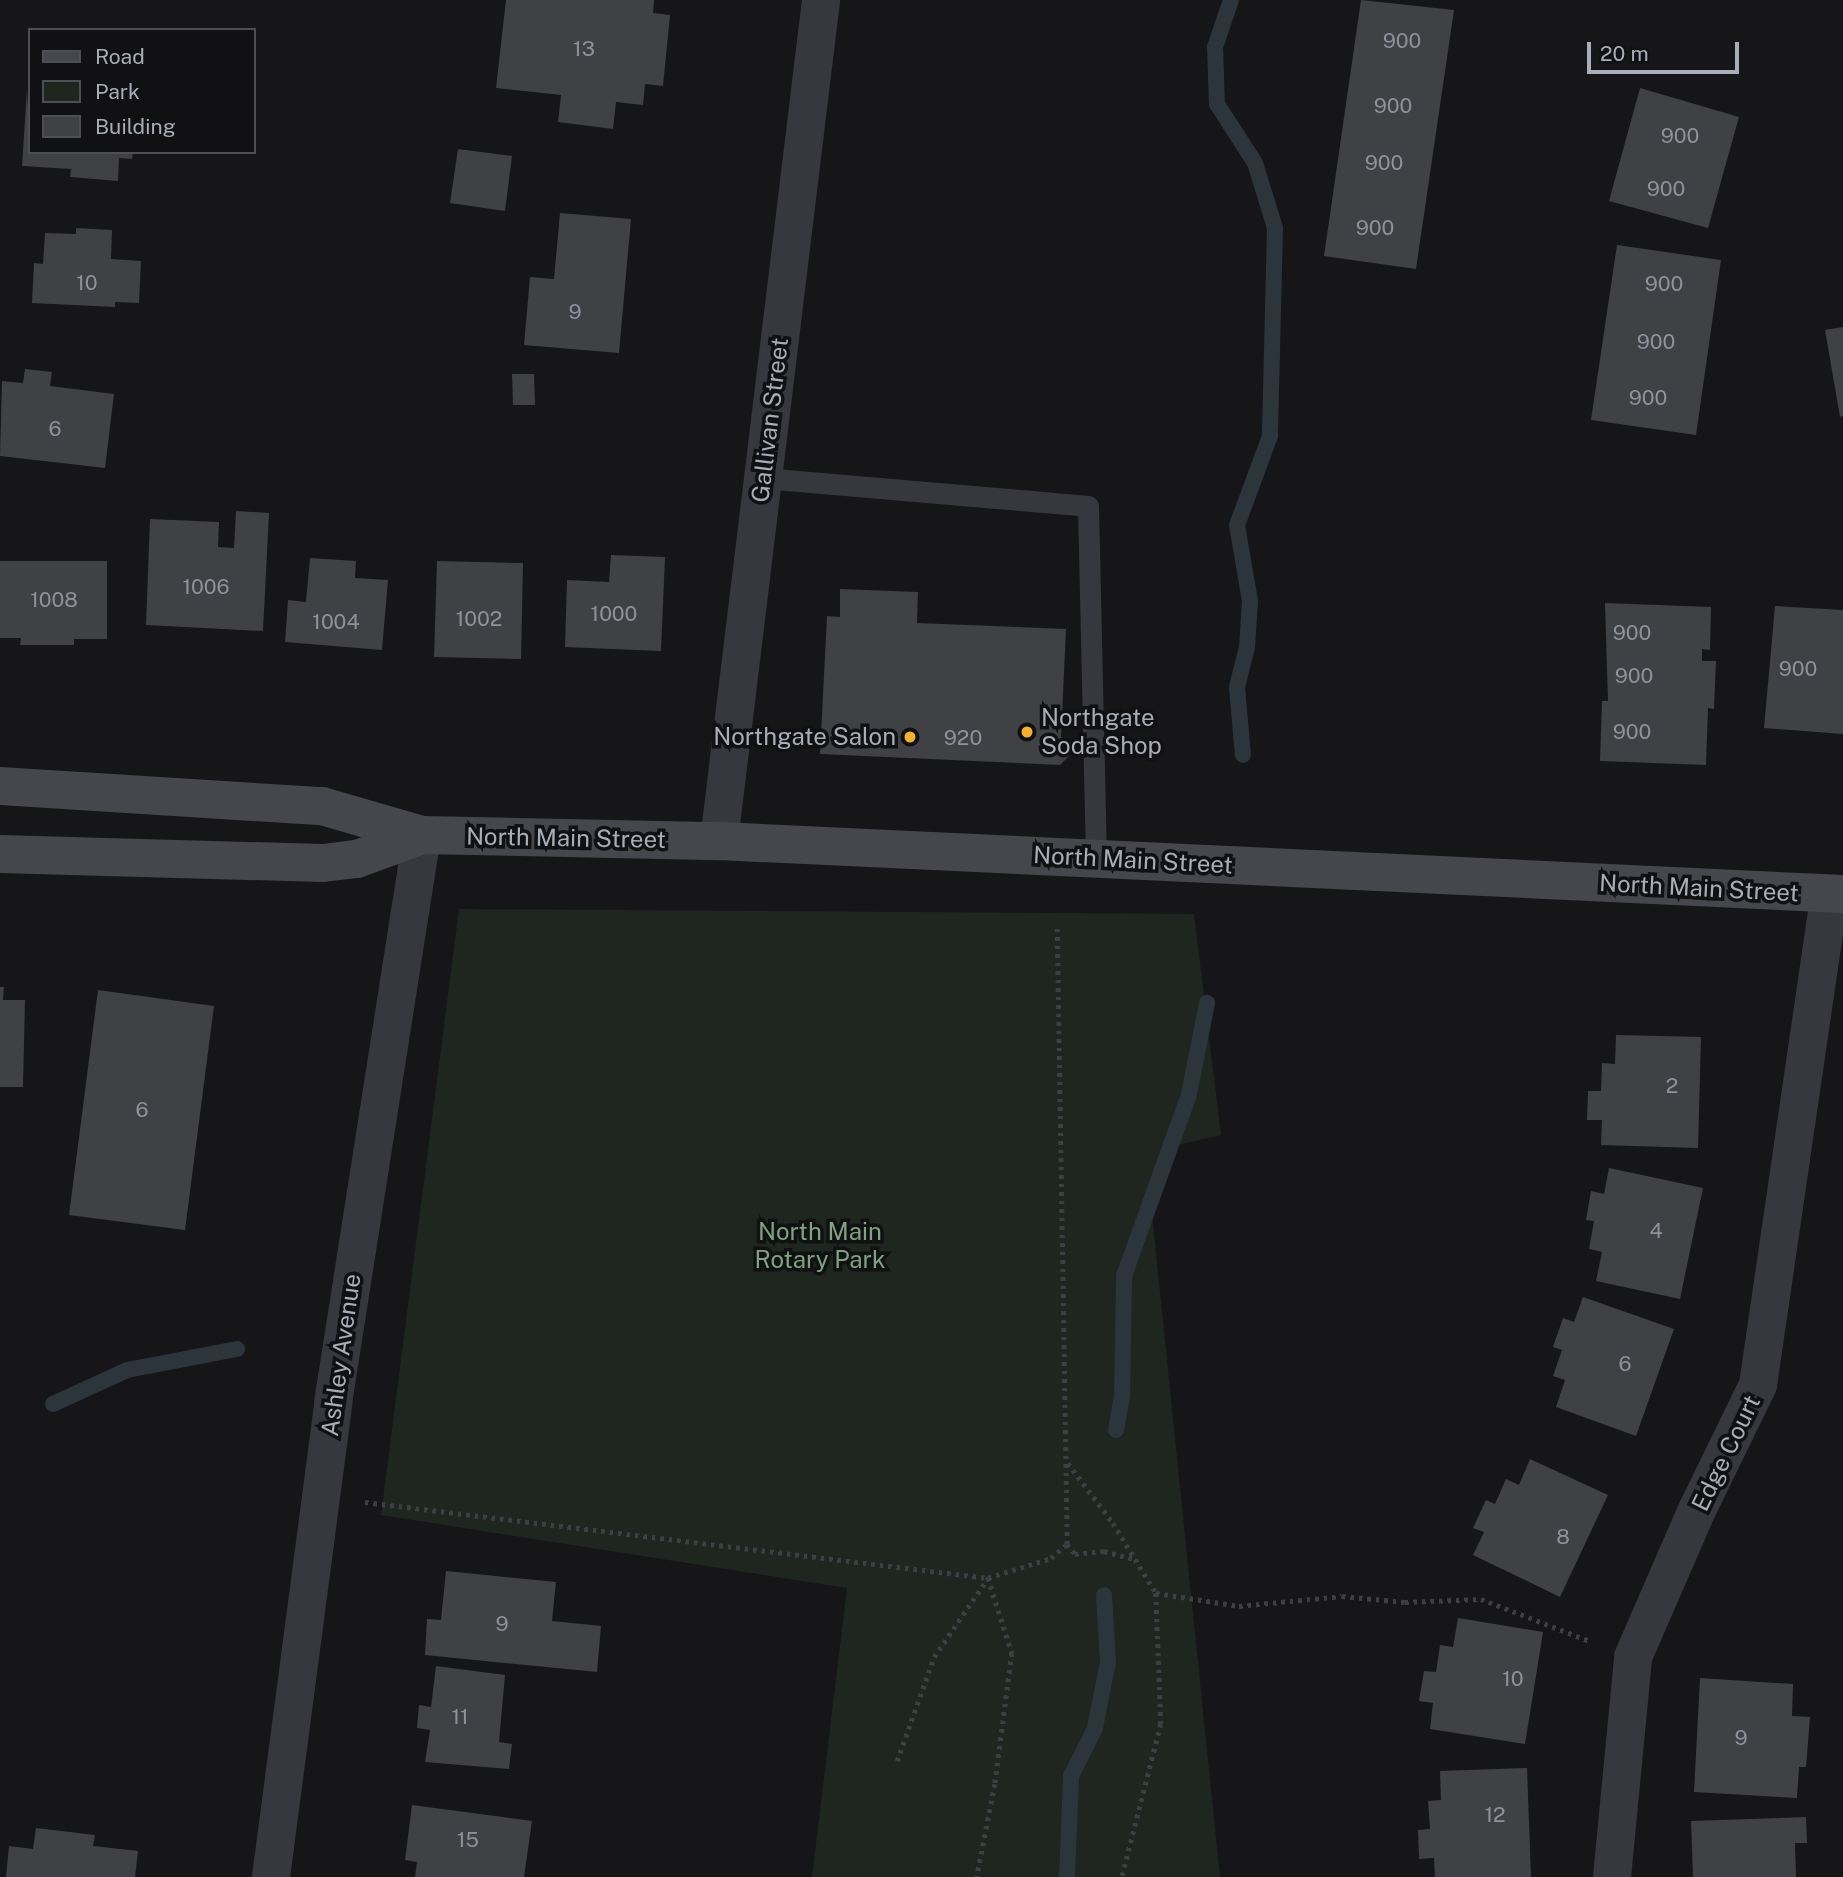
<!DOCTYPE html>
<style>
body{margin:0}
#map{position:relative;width:1843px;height:1877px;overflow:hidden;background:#161618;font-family:"Public Sans",sans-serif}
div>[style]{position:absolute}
.green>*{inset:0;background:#1e261f}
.stream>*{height:16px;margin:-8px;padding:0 8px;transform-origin:8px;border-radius:8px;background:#2c353c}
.building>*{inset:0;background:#404145}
.path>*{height:4.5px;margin-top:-2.25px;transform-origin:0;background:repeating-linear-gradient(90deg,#3d3f44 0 3.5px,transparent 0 8.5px)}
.lane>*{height:21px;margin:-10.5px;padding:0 10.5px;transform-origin:10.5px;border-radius:10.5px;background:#37383d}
.street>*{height:38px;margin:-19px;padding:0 19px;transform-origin:19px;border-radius:19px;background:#37383d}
.secondary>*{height:38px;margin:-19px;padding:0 19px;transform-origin:19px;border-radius:19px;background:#45474d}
.dots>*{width:19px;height:19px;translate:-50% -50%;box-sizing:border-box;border:4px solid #111113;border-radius:50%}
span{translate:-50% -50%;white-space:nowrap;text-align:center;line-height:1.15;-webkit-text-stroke:7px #111113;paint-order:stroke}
.number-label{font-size:21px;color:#8e929b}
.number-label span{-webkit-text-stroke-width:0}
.street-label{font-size:24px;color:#a8adb8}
.poi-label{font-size:24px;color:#a8adb8}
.left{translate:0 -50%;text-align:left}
.right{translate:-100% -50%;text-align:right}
.park-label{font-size:24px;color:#7fa381}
.legend{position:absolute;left:28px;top:28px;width:228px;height:126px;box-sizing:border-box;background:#111113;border:2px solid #4d4f55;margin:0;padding:9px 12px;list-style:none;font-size:21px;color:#a8adb8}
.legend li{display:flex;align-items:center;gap:14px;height:35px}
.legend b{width:35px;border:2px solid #4d4f55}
.scale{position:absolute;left:1587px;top:42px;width:152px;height:32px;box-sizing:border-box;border:4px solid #a8adb8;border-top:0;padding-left:9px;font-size:21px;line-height:24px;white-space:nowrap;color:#a8adb8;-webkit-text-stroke:5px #111113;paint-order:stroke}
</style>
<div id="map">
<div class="green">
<div style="clip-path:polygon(459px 909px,1194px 914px,1221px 1135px,1165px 1148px,1151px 1204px,1220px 1877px,812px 1877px,847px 1588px,381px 1515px)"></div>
</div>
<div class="stream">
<div style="left:1231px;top:0;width:50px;rotate:108.8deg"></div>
<div style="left:1215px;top:47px;width:57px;rotate:88deg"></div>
<div style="left:1217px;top:104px;width:70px;rotate:57.2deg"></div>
<div style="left:1255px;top:163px;width:68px;rotate:72.9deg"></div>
<div style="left:1275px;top:228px;width:208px;rotate:91.4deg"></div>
<div style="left:1270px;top:436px;width:95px;rotate:110.3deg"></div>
<div style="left:1237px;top:525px;width:77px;rotate:80.3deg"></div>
<div style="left:1250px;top:601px;width:46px;rotate:93.7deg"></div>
<div style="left:1247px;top:647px;width:41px;rotate:104deg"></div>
<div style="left:1237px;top:687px;width:68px;rotate:85deg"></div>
<div style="left:53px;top:1404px;width:81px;rotate:-24.7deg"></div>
<div style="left:127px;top:1370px;width:112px;rotate:-10.8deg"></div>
<div style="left:1116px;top:1430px;width:35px;rotate:-80deg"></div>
<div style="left:1122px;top:1396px;width:120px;rotate:-89deg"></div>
<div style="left:1124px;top:1276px;width:193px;rotate:-70.3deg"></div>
<div style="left:1189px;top:1094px;width:93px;rotate:-78.8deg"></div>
<div style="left:1067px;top:1877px;width:101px;rotate:-87.7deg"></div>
<div style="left:1071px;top:1776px;width:54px;rotate:-63.4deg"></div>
<div style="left:1095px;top:1728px;width:67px;rotate:-78.9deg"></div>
<div style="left:1108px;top:1662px;width:67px;rotate:-93.4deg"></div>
</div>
<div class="building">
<div style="clip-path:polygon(506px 0,654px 0,653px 13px,670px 15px,663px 86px,645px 84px,643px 105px,616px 102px,613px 129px,558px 122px,561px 95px,496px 88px)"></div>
<div style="clip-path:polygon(1361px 0,1454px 10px,1416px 269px,1324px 256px)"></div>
<div style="clip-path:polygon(1640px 88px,1739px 117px,1708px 228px,1609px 201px)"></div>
<div style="clip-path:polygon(27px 89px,30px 152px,133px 152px,132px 159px,119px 158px,118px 181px,70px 177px,71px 169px,22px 166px)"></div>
<div style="clip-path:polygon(458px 149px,512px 156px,505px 211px,450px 203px)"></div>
<div style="clip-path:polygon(560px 213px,631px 219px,619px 353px,524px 345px,530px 277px,554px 279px)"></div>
<div style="clip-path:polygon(76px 228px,112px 230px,111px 259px,141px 261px,139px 303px,115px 302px,115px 307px,32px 303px,34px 263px,43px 264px,45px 233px,76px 234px)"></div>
<div style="clip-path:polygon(1617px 245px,1721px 260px,1696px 435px,1591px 420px)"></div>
<div style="clip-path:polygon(1843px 327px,1843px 416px,1840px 417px,1825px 330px)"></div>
<div style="clip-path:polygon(25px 369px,52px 372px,50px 386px,114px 394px,105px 468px,0 456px,2px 381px,23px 383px)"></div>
<div style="clip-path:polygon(512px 374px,534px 374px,535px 405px,513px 405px)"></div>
<div style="clip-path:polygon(236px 511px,269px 513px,263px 631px,146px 625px,150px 519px,219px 522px,218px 547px,234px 548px)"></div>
<div style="clip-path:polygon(611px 555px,665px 557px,661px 651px,565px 647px,567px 580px,609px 582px)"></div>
<div style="clip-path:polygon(310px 558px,356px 561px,355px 578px,388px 580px,382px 650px,285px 642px,288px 600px,306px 602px)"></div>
<div style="clip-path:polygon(0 561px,107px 561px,107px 639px,74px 639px,74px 645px,20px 645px,21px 638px,0 638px)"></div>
<div style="clip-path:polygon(437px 561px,523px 563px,521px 659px,434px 657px)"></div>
<div style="clip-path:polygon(840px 589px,918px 592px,917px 623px,1066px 629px,1061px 737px,1080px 745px,1060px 765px,820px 754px,827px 616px,840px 617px)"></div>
<div style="clip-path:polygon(1605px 603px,1711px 607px,1710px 650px,1702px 649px,1702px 661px,1716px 661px,1714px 709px,1708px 708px,1706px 765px,1600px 761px,1602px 701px,1608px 701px)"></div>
<div style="clip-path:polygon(1775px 606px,1843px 610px,1843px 734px,1764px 728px)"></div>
<div style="clip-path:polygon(0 987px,4px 987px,3px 1000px,25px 1000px,23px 1087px,0 1087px)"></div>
<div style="clip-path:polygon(98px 990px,214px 1006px,185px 1230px,69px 1215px)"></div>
<div style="clip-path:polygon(1616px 1035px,1701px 1037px,1698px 1148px,1601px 1145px,1602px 1120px,1587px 1120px,1588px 1091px,1601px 1091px,1602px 1063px,1615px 1064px)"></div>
<div style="clip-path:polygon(1609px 1168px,1703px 1188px,1680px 1299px,1596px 1281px,1602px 1252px,1589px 1249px,1594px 1221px,1586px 1220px,1591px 1191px,1604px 1194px)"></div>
<div style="clip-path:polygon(1583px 1297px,1674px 1329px,1636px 1436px,1556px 1407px,1565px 1380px,1553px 1376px,1562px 1350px,1553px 1347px,1563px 1318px,1574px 1322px)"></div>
<div style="clip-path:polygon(1530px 1459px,1608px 1495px,1560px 1597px,1473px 1555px,1484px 1532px,1473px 1528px,1486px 1500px,1495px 1504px,1506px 1479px,1519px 1485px)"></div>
<div style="clip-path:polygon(446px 1571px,556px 1582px,552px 1621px,601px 1626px,597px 1672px,425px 1655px,427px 1619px,441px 1620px)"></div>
<div style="clip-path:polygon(1458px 1618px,1543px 1632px,1525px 1744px,1430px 1729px,1433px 1703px,1419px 1701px,1424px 1671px,1436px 1672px,1440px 1645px,1453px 1647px)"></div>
<div style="clip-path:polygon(436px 1666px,505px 1675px,499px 1742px,512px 1744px,509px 1769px,425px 1762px,430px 1730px,417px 1728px,419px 1705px,431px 1707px)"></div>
<div style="clip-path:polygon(1700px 1678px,1793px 1684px,1792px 1716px,1810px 1717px,1806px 1767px,1799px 1767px,1797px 1798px,1694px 1792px)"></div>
<div style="clip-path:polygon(1527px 1768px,1531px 1877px,1435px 1877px,1434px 1858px,1419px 1859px,1418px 1830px,1430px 1829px,1428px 1801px,1441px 1800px,1440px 1771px)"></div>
<div style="clip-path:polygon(412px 1805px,532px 1821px,524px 1877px,415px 1877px,417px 1862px,405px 1860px)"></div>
<div style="clip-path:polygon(1806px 1817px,1807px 1843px,1795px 1843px,1796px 1877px,1693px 1877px,1691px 1821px)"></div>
<div style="clip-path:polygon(36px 1828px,95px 1835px,93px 1846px,138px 1851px,135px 1877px,6px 1877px,9px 1846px,33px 1849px)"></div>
</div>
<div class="path">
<div style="left:1068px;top:1463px;width:75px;rotate:53.1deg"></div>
<div style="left:1113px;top:1523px;width:82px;rotate:58.4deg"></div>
<div style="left:1156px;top:1593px;width:131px;rotate:87.8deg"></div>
<div style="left:1161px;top:1724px;width:158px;rotate:104.3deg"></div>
<div style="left:365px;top:1502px;width:628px;rotate:6.96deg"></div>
<div style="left:988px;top:1578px;width:79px;rotate:72.3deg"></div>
<div style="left:1012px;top:1653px;width:132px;rotate:97.4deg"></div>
<div style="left:995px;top:1784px;width:95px;rotate:101deg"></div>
<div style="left:1067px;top:1544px;width:13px;rotate:51deg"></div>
<div style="left:1075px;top:1554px;width:29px;rotate:-6deg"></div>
<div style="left:1104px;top:1551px;width:30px;rotate:15deg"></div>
<div style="left:1156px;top:1593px;width:84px;rotate:8.9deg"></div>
<div style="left:1239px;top:1606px;width:103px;rotate:-5.5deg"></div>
<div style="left:1342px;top:1596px;width:63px;rotate:5.4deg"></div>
<div style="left:1405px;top:1602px;width:76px;rotate:-2.3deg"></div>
<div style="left:1481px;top:1599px;width:117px;rotate:21.1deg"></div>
<div style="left:897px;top:1761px;width:110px;rotate:-70.4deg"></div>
<div style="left:934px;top:1657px;width:96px;rotate:-55.6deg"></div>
<div style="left:988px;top:1578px;width:66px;rotate:-17.6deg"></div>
<div style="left:1051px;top:1558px;width:21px;rotate:-41deg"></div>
<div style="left:1067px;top:1544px;width:618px;rotate:-90.93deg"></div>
</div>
<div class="lane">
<div style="left:763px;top:478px;width:326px;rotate:4.9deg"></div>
<div style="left:1088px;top:506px;width:352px;rotate:88.7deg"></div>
</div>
<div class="street">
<div style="left:719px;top:841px;width:847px;rotate:-83.08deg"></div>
<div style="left:271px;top:1877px;width:478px;rotate:-82.5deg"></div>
<div style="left:333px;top:1403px;width:575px;rotate:-81.09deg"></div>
<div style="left:1612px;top:1877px;width:221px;rotate:-84.5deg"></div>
<div style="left:1633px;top:1657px;width:160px;rotate:-66.5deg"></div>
<div style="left:1697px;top:1510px;width:139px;rotate:-64deg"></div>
<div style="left:1758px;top:1385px;width:496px;rotate:-81.7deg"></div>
</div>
<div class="secondary">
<div style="left:0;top:786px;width:323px;rotate:3.6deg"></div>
<div style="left:322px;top:806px;width:104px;rotate:16.2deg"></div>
<div style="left:422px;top:835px;width:297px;rotate:1.2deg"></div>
<div style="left:719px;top:841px;width:1125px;rotate:2.7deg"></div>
<div style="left:0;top:854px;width:323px;rotate:1.6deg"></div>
<div style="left:323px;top:863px;width:34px;rotate:-7deg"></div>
<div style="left:357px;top:859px;width:69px;rotate:-20.3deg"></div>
</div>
<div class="dots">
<div style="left:1027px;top:732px;background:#f2b134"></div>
<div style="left:910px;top:737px;background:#f2b134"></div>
</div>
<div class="number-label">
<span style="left:1402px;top:41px">900</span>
<span style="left:584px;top:49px">13</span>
<span style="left:1393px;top:106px">900</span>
<span style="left:1680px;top:136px">900</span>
<span style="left:1384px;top:163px">900</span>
<span style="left:1666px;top:189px">900</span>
<span style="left:1375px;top:228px">900</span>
<span style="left:87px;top:283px">10</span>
<span style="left:1664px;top:284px">900</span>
<span style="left:575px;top:312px">9</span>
<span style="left:1656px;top:342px">900</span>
<span style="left:1648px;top:398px">900</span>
<span style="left:55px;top:429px">6</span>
<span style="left:206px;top:587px">1006</span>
<span style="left:54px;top:600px">1008</span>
<span style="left:614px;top:614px">1000</span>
<span style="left:479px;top:619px">1002</span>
<span style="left:336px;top:622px">1004</span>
<span style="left:1632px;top:633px">900</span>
<span style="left:1798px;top:669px">900</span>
<span style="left:1634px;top:676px">900</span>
<span style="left:1632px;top:732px">900</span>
<span style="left:963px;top:738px">920</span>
<span style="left:1672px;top:1086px">2</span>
<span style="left:142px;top:1110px">6</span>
<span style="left:1656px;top:1231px">4</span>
<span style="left:1625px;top:1364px">6</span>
<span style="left:1563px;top:1537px">8</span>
<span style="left:502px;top:1624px">9</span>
<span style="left:1513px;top:1679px">10</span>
<span style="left:460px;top:1717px">11</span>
<span style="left:1741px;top:1738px">9</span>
<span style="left:1495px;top:1815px">12</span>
<span style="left:468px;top:1840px">15</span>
</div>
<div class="street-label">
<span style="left:770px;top:420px;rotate:-83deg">Gallivan Street</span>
<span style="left:566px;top:838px;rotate:1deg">North Main Street</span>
<span style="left:1133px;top:860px;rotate:3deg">North Main Street</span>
<span style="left:1699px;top:888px;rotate:3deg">North Main Street</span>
<span style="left:341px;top:1355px;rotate:-82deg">Ashley Avenue</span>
<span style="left:1726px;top:1453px;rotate:-64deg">Edge Court</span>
</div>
<div class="poi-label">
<span class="left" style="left:1041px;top:732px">Northgate<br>Soda Shop</span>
<span class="right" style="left:896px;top:737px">Northgate Salon</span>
</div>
<div class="park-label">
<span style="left:820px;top:1246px">North Main<br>Rotary Park</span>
</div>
<ul class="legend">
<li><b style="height:9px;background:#45474d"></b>Road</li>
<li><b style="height:19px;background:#1e261f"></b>Park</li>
<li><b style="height:19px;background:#404145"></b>Building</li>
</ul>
<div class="scale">20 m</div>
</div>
